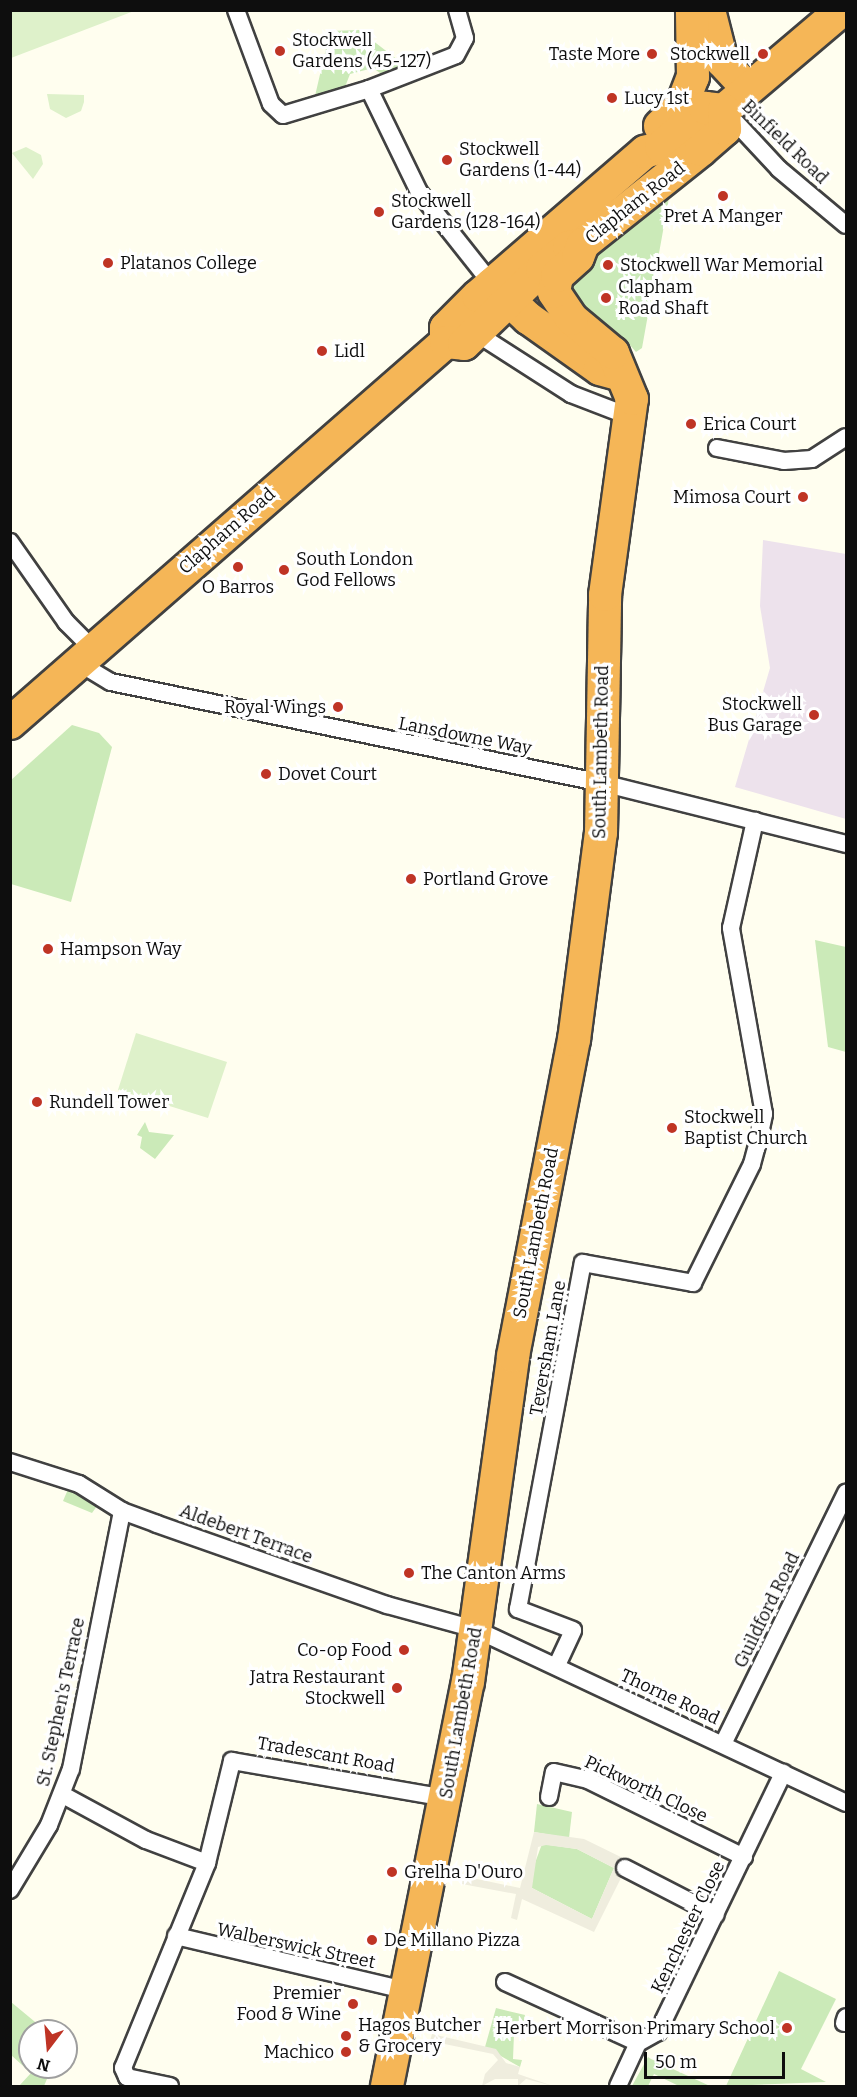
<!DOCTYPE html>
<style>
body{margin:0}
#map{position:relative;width:857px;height:2097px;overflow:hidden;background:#fffeef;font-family:Bitter,serif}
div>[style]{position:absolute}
.industrial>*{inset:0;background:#ede2ec}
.green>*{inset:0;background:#cbeab8}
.pitch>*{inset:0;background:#def1ca}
.plaza>*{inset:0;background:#efedde}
.roads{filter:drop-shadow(2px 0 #414141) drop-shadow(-2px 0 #414141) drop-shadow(0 2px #414141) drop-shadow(0 -2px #414141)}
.street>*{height:16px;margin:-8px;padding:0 8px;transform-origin:8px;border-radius:8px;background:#fff}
.highway>*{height:32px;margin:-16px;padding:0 16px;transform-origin:16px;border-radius:16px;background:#f5b657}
.dots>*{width:16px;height:16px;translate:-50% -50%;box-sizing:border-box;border:3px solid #fff;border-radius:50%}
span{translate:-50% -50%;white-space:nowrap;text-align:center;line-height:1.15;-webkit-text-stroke:6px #fff;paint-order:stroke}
.poi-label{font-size:18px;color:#0e0e0e}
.left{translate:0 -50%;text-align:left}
.right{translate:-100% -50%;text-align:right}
.street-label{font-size:18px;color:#0e0e0e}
.frame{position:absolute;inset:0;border:12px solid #0e0e0e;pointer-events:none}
.north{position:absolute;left:18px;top:2019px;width:60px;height:60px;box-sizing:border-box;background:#fff;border:2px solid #9f9f9f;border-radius:50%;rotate:196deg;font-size:16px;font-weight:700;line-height:24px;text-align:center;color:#0e0e0e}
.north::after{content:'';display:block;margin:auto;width:21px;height:27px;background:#bf3425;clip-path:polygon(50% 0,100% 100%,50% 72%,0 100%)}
.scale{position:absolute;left:644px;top:2052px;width:141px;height:27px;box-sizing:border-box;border:3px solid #0e0e0e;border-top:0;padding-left:8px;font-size:18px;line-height:21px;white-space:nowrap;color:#0e0e0e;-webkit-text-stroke:4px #fff;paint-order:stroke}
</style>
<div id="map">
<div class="industrial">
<div style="clip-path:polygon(763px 540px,846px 554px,846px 819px,735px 787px,770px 668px,760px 606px)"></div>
</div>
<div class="green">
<div style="clip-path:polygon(359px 30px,407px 67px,383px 75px,373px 68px,350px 74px,345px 87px,315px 96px,330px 31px)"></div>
<div style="clip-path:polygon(670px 192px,642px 348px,636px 352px,629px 344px,601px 336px,574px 312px,565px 280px)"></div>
<div style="clip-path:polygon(72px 725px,99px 733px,112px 747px,71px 902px,11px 884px,10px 781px)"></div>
<div style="clip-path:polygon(815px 940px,846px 947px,846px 1052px,828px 1047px)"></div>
<div style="clip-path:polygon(145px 1122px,149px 1132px,174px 1135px,155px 1159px,140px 1148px,142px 1137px,137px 1135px)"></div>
<div style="clip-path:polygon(69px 1487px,97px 1506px,92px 1513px,63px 1501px)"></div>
<div style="clip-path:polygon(537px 1804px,572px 1812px,569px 1838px,534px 1832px)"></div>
<div style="clip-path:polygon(542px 1844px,577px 1849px,614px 1868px,592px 1919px,532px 1888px,529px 1879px)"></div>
<div style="clip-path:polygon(779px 1971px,836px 1999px,801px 2069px,826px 2082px,726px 2086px)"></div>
<div style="clip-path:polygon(11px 2002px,46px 2031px,30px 2031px,30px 2067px,52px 2067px,44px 2086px,19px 2086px,31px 2073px,11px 2055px)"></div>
<div style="clip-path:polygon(496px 2008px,525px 2015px,521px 2033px,514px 2034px,513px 2059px,522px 2060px,520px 2067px,485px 2047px)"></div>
<div style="clip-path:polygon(648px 2057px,651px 2059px,710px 2086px,679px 2086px,654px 2074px,648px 2086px,632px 2086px)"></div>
</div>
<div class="pitch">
<div style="clip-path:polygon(11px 10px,134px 10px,134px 11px,11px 58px)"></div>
<div style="clip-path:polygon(47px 94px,84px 95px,84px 102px,81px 111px,66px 118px,50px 109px)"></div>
<div style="clip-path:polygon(26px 147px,41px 155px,43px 164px,33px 179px,12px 153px)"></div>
<div style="clip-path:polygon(136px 1033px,227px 1062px,208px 1118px,118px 1090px)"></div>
</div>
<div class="plaza">
<div style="clip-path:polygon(evenodd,534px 1832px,584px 1839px,713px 1902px,707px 1916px,623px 1874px,594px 1932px,522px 1899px,517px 1920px,511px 1918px,516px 1894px,462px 1884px,463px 1876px,520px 1888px,534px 1832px,546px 1845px,577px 1849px,614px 1868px,592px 1919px,532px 1888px,538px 1847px,546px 1845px)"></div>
<div style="clip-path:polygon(432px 2034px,496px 2049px,506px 2063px,520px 2067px,518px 2074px,553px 2086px,526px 2079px,518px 2086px,518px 2079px,495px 2079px,482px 2086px,485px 2074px,498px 2060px,493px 2054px,430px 2041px)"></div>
</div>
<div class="roads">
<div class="street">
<div style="left:236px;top:10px;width:100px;rotate:69.6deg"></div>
<div style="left:271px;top:104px;width:16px;rotate:43deg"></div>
<div style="left:283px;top:115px;width:90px;rotate:-16.8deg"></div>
<div style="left:369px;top:89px;width:114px;rotate:64.1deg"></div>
<div style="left:419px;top:192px;width:117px;rotate:51.6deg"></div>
<div style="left:369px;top:89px;width:93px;rotate:-21.3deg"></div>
<div style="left:456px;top:55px;width:19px;rotate:-62deg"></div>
<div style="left:465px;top:38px;width:29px;rotate:-106deg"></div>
<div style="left:727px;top:113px;width:76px;rotate:47.1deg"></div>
<div style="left:779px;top:169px;width:87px;rotate:39.9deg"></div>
<div style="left:476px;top:333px;width:113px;rotate:32.7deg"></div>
<div style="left:571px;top:394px;width:64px;rotate:21deg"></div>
<div style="left:717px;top:448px;width:68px;rotate:11deg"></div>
<div style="left:784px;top:461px;width:28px;rotate:-4deg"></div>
<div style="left:812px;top:459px;width:40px;rotate:-32.9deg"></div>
<div style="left:10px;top:542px;width:98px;rotate:55deg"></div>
<div style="left:66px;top:622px;width:40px;rotate:45deg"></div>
<div style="left:79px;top:663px;width:37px;rotate:31deg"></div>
<div style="left:111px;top:682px;width:501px;rotate:11.62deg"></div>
<div style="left:602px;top:783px;width:252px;rotate:14deg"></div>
<div style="left:10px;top:1462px;width:72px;rotate:17.7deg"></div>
<div style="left:79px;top:1484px;width:51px;rotate:32.1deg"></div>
<div style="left:122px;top:1511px;width:37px;rotate:20deg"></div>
<div style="left:157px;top:1524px;width:244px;rotate:19.4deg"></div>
<div style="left:387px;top:1605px;width:91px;rotate:15.3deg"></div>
<div style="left:475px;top:1629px;width:410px;rotate:25.1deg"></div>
<div style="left:557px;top:1665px;width:38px;rotate:-65deg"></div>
<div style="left:573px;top:1630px;width:59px;rotate:-159.1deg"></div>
<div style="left:518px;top:1609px;width:352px;rotate:-79.4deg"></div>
<div style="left:583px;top:1263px;width:112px;rotate:10.3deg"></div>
<div style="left:693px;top:1283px;width:133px;rotate:-63.6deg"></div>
<div style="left:752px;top:1164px;width:27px;rotate:-75deg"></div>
<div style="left:759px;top:1138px;width:25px;rotate:-78deg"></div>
<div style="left:764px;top:1114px;width:189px;rotate:-100.1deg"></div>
<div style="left:731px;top:928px;width:110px;rotate:-77.4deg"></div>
<div style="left:723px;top:1744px;width:280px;rotate:-63.9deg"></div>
<div style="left:63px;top:1795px;width:94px;rotate:28.5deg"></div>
<div style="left:146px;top:1840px;width:65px;rotate:20.7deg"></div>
<div style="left:549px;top:1797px;width:25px;rotate:-79deg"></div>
<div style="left:554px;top:1772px;width:35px;rotate:13deg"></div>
<div style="left:588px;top:1780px;width:174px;rotate:26.3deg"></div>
<div style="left:625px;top:1868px;width:102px;rotate:27.3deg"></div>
<div style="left:10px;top:1890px;width:76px;rotate:-59deg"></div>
<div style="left:49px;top:1825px;width:60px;rotate:-68.6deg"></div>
<div style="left:71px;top:1769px;width:263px;rotate:-78.8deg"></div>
<div style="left:176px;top:1936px;width:238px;rotate:13.3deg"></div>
<div style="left:505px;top:1982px;width:146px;rotate:24.6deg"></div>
<div style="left:844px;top:2023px;width:6px;rotate:-72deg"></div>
<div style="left:170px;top:2086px;width:44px;rotate:-168.2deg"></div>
<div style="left:127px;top:2077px;width:10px;rotate:-114deg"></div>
<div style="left:123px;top:2068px;width:222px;rotate:-67.7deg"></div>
<div style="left:207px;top:1863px;width:105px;rotate:-76.2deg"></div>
<div style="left:232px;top:1761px;width:217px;rotate:9.8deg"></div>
<div style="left:618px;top:2086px;width:47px;rotate:-65.1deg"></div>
<div style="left:638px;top:2043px;width:23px;rotate:-29deg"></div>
<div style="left:658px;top:2032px;width:288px;rotate:-64.2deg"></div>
</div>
<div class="highway">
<div style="left:709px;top:10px;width:53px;rotate:75.7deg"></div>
<div style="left:722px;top:61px;width:38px;rotate:47deg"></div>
<div style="left:660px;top:126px;width:30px;rotate:-44deg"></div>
<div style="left:682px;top:105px;width:30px;rotate:-69deg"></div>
<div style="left:693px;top:77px;width:67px;rotate:-90.9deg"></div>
<div style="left:492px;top:284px;width:50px;rotate:43.4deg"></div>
<div style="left:528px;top:318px;width:88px;rotate:35.3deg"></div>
<div style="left:600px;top:369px;width:19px;rotate:16deg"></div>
<div style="left:446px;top:342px;width:14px;rotate:-90deg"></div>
<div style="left:446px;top:328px;width:45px;rotate:-45deg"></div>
<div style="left:478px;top:296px;width:221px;rotate:-40.8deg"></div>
<div style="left:645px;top:152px;width:17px;rotate:-17deg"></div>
<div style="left:661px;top:147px;width:59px;rotate:-41.6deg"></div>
<div style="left:705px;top:108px;width:19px;rotate:6deg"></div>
<div style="left:724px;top:110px;width:155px;rotate:-40.3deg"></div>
<div style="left:10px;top:723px;width:579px;rotate:-41.15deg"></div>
<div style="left:446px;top:342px;width:18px;rotate:6deg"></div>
<div style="left:464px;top:344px;width:108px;rotate:-43.9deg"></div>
<div style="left:542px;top:269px;width:35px;rotate:-39deg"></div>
<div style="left:569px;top:247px;width:14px;rotate:-12deg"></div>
<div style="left:583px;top:244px;width:151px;rotate:-38.5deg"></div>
<div style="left:701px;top:150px;width:32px;rotate:-41deg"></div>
<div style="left:725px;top:129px;width:19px;rotate:-93deg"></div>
<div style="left:387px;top:2086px;width:412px;rotate:-78.7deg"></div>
<div style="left:468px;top:1682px;width:329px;rotate:-82.1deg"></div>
<div style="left:513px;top:1356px;width:322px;rotate:-79.1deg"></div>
<div style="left:574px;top:1040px;width:209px;rotate:-82.6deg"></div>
<div style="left:601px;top:833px;width:238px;rotate:-89deg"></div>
<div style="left:605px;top:595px;width:198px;rotate:-82.2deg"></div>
<div style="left:632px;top:399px;width:50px;rotate:-112.4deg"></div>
<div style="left:613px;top:353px;width:53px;rotate:-140.3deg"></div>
<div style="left:572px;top:319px;width:32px;rotate:-124deg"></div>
<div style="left:554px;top:292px;width:16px;rotate:-79deg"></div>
<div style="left:557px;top:276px;width:28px;rotate:-42deg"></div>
<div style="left:578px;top:257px;width:14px;rotate:-69deg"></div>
</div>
</div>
<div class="dots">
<div style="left:280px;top:51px;background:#bf3425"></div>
<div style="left:652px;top:54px;background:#bf3425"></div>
<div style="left:763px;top:54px;background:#bf3425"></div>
<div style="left:612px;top:98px;background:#bf3425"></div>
<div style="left:447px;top:160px;background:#bf3425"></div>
<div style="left:723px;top:196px;background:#bf3425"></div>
<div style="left:379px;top:212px;background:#bf3425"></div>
<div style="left:108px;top:263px;background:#bf3425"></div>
<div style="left:608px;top:265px;background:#bf3425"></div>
<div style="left:606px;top:298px;background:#bf3425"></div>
<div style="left:322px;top:351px;background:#bf3425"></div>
<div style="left:691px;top:424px;background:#bf3425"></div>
<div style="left:803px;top:497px;background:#bf3425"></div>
<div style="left:238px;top:567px;background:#bf3425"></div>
<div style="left:284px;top:570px;background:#bf3425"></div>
<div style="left:338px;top:707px;background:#bf3425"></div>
<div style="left:814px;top:715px;background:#bf3425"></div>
<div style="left:266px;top:774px;background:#bf3425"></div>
<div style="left:411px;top:879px;background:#bf3425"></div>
<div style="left:48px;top:949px;background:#bf3425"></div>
<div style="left:37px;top:1102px;background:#bf3425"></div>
<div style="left:672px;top:1128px;background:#bf3425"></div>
<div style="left:409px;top:1573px;background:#bf3425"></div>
<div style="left:404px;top:1650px;background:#bf3425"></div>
<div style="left:397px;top:1688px;background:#bf3425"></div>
<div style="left:392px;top:1872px;background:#bf3425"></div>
<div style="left:372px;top:1940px;background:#bf3425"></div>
<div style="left:353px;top:2004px;background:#bf3425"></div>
<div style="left:787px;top:2028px;background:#bf3425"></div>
<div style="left:346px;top:2036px;background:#bf3425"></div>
<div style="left:346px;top:2052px;background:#bf3425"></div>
</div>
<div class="poi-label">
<span class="left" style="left:292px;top:51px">Stockwell<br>Gardens (45-127)</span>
<span class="right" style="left:640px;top:54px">Taste More</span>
<span class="right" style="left:750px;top:54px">Stockwell</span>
<span class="left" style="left:624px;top:98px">Lucy 1st</span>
<span class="left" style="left:459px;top:160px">Stockwell<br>Gardens (1-44)</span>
<span class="left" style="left:391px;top:212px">Stockwell<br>Gardens (128-164)</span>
<span style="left:723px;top:216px">Pret A Manger</span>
<span class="left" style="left:120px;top:263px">Platanos College</span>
<span class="left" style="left:620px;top:265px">Stockwell War Memorial</span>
<span class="left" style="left:618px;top:298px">Clapham<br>Road Shaft</span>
<span class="left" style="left:334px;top:351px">Lidl</span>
<span class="left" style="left:703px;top:424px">Erica Court</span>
<span class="right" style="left:791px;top:497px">Mimosa Court</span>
<span class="left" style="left:296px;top:570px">South London<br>God Fellows</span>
<span style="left:238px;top:587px">O Barros</span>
<span class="right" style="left:802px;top:715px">Stockwell<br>Bus Garage</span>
<span class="right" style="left:326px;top:707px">Royal Wings</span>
<span class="left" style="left:278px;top:774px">Dovet Court</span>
<span class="left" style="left:423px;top:879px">Portland Grove</span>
<span class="left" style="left:60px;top:949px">Hampson Way</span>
<span class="left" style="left:49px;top:1102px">Rundell Tower</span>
<span class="left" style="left:684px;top:1128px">Stockwell<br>Baptist Church</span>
<span class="left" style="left:421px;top:1573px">The Canton Arms</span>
<span class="right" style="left:392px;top:1650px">Co-op Food</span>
<span class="right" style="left:385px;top:1688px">Jatra Restaurant<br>Stockwell</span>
<span class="left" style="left:404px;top:1872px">Grelha D'Ouro</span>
<span class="left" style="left:384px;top:1940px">De Millano Pizza</span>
<span class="right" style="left:341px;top:2004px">Premier<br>Food &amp; Wine</span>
<span class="left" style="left:358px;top:2036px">Hagos Butcher<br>&amp; Grocery</span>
<span class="right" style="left:775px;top:2028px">Herbert Morrison Primary School</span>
<span class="right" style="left:334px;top:2052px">Machico</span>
</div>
<div class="street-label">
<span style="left:785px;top:142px;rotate:44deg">Binfield Road</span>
<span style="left:635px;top:203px;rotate:-38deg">Clapham Road</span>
<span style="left:227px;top:531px;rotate:-41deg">Clapham Road</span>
<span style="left:465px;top:736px;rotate:11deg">Lansdowne Way</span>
<span style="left:601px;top:752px;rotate:-89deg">South Lambeth Road</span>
<span style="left:536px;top:1233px;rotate:-79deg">South Lambeth Road</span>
<span style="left:548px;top:1348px;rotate:-80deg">Teversham Lane</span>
<span style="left:246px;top:1534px;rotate:20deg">Aldebert Terrace</span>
<span style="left:767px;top:1610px;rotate:-64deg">Guildford Road</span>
<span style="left:670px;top:1697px;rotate:25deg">Thorne Road</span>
<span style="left:61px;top:1702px;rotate:-78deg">St. Stephen's Terrace</span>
<span style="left:461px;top:1713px;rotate:-80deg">South Lambeth Road</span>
<span style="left:326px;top:1755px;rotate:10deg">Tradescant Road</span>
<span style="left:646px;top:1789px;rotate:25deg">Pickworth Close</span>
<span style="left:688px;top:1927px;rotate:-64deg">Kenchester Close</span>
<span style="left:296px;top:1946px;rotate:12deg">Walberswick Street</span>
</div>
<div class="frame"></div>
<div class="north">N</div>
<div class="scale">50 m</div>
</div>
